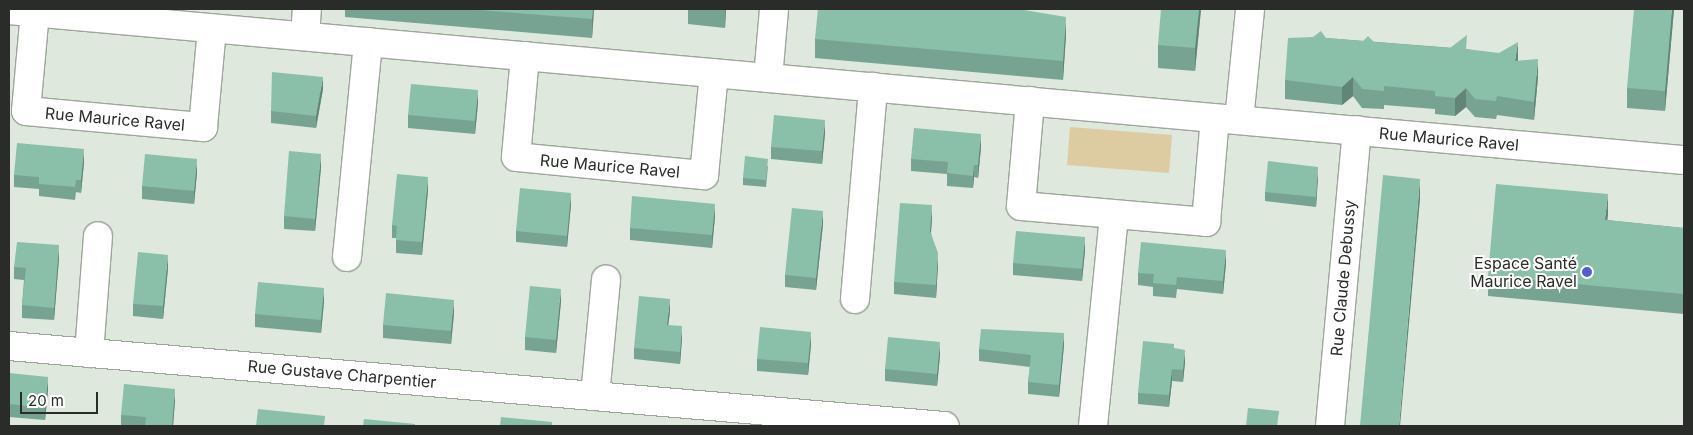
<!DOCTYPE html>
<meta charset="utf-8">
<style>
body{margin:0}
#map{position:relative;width:1693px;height:435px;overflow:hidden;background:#dee8dd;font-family:Inter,sans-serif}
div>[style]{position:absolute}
.green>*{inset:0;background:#ddcca2}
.roads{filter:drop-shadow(1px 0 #9da69b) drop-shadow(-1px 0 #9da69b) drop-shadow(0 1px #9da69b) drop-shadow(0 -1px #9da69b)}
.minor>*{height:28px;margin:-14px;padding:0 14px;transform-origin:14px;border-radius:14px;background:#fff}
.wall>*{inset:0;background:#77a492}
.shaded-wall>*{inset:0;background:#618677}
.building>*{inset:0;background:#8abfaa}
.dots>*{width:14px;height:14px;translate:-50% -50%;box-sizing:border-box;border:2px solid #fff;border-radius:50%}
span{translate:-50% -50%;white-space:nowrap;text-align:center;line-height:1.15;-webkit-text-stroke:4px #fff;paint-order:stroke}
.street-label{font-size:16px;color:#292c28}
.poi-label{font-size:16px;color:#292c28}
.right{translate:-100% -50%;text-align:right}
.frame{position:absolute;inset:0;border:10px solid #292c28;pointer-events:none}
.scale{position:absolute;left:20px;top:392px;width:78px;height:22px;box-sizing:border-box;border:2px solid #292c28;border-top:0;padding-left:6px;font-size:15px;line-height:18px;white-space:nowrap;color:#292c28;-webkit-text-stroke:4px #fff;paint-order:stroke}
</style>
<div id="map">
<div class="green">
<div style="clip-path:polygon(1070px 127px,1172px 135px,1169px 173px,1067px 165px)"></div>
</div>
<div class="roads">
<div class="minor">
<div style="left:9px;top:10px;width:1682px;rotate:5.12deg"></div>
<div style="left:35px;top:12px;width:99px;rotate:95.2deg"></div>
<div style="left:26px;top:111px;width:178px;rotate:5.2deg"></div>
<div style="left:203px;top:127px;width:99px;rotate:-84.8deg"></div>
<div style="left:305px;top:36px;width:27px;rotate:-86deg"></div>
<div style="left:525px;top:56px;width:101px;rotate:95.1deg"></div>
<div style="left:516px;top:157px;width:189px;rotate:5.5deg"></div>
<div style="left:704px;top:175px;width:102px;rotate:-84.4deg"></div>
<div style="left:768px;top:78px;width:69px;rotate:-85deg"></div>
<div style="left:1030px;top:101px;width:105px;rotate:94.9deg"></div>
<div style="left:1021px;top:206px;width:186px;rotate:4.9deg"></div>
<div style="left:1206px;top:222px;width:104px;rotate:-85.1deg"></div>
<div style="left:1239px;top:120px;width:112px;rotate:-84.3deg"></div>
<div style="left:347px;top:257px;width:216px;rotate:-84.4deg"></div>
<div style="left:855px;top:299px;width:213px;rotate:-85.1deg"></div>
<div style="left:9px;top:346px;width:939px;rotate:4.89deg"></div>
<div style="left:89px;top:353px;width:117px;rotate:-85.6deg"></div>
<div style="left:595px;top:396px;width:117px;rotate:-84.6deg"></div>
<div style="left:1093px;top:426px;width:212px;rotate:-84.3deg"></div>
<div style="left:1330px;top:426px;width:297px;rotate:-84.8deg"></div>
</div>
</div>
<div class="wall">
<div style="clip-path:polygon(345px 9px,594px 9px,592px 38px,345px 17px)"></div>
<div style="clip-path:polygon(688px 9px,726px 9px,725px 28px,688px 24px)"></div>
<div style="clip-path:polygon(1201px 9px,1195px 71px,1158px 68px,1158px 45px)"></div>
<div style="clip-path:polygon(1674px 9px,1665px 111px,1627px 108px,1627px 88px)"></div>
<div style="clip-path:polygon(1066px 35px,1063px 80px,815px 58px,815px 39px)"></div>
<div style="clip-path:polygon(1326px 38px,1467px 49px,1518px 61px,1538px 77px,1534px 120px,1497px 115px,1496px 119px,1475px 117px,1466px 107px,1455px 116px,1435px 114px,1435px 109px,1384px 105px,1384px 109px,1362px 108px,1353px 96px,1342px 105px,1285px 99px,1285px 80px)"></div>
<div style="clip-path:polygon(323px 89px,316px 128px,271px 123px,271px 111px)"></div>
<div style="clip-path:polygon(478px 103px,475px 134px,408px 128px,408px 115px)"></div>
<div style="clip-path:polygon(825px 133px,822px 164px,771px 159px,771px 147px)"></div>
<div style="clip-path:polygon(981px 147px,978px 178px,974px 177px,973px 188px,947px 186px,947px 174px,911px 171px,911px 159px)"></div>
<div style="clip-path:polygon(84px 162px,81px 193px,76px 192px,75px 200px,39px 196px,39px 189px,14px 187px,14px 175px)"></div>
<div style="clip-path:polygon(768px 166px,766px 187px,743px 185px,743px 178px)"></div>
<div style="clip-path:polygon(321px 167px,315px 231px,284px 229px,284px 216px)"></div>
<div style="clip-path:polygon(197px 172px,194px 204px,142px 199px,142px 186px)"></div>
<div style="clip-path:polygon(1318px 177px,1316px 207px,1265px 201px,1265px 192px)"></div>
<div style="clip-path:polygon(428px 190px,422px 255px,396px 253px,396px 238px,392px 238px,392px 225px)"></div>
<div style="clip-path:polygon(571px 204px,567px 247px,516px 242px,516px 231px)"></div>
<div style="clip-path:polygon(1608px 214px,1607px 220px,1684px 228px,1684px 314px,1488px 296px,1488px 276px)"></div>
<div style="clip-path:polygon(715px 216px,712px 248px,630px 240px,630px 228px)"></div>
<div style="clip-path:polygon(932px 218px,931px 233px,938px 265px,936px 298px,894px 294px,894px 282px)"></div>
<div style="clip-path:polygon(823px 224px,816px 290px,785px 287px,785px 275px)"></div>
<div style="clip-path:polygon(1085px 250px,1082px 281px,1013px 275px,1013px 263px)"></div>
<div style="clip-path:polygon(59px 258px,54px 320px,22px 318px,22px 305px,24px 280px,14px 279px,14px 267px)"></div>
<div style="clip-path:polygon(1226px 263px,1223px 294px,1177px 289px,1176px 298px,1153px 296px,1153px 287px,1138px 285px,1138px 273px)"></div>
<div style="clip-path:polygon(168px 268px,163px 319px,133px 316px,133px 304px)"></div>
<div style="clip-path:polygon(324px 301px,321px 333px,255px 327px,255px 314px)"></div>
<div style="clip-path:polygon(561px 301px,556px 353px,525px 350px,525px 337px)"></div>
<div style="clip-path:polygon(670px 311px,668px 325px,682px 338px,680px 364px,634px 359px,634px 348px)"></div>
<div style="clip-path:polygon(454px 313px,451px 344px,383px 338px,383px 325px)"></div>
<div style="clip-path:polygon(811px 344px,808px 375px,757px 371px,757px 359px)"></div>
<div style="clip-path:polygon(1064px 345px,1059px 397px,1028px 394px,1028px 382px,1030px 367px,979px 361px,979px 349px)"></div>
<div style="clip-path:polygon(1174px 348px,1185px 362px,1183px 382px,1172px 381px,1169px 407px,1138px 404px,1138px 393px)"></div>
<div style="clip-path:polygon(940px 355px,937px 386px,885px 381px,885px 369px)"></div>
<div style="clip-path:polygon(9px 373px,48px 390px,45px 420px,9px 417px)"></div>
<div style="clip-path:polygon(175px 400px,173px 426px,121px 426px,121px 415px)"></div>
</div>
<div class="shaded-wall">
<div style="clip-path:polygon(593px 9px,594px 9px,592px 38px,592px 19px)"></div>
<div style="clip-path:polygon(725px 9px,726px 9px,725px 28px)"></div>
<div style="clip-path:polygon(1199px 9px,1201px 9px,1195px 71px,1195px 48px)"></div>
<div style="clip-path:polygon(1672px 9px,1674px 9px,1665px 111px,1665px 91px)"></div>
<div style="clip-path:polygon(1066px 17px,1066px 35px,1063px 80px,1063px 61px)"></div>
<div style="clip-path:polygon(1518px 42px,1518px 60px,1515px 79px,1515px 61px)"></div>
<div style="clip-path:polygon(1538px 59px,1538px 77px,1534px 120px,1534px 102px)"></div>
<div style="clip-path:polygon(323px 77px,323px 89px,316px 128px,316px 116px)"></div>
<div style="clip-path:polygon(1353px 77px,1353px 96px,1342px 105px,1342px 87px)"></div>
<div style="clip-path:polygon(1466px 88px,1466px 107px,1455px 116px,1455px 98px)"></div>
<div style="clip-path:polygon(478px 90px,478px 103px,475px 134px,475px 121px)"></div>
<div style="clip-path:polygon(825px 120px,825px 133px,822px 164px,822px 151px)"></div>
<div style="clip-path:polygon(981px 134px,981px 147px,978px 178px,978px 165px)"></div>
<div style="clip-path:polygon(84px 149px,84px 162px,81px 193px,81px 180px)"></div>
<div style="clip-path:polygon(321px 154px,321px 167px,315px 231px,315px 219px)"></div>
<div style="clip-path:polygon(197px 159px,197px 172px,194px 204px,194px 191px)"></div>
<div style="clip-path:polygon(974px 165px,974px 177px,973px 188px,973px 176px)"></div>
<div style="clip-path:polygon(1318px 167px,1318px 177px,1316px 207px,1316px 197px)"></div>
<div style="clip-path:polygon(428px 177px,428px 190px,422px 255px,422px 242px)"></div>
<div style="clip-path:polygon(1420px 179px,1420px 199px,1400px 426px,1399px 426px)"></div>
<div style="clip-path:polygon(571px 193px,571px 204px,567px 247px,567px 236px)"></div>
<div style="clip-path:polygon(1608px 194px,1608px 214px,1605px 240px,1605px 220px)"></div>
<div style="clip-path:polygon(715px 204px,715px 216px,712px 248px,712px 235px)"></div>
<div style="clip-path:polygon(932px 205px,932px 218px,930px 244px,930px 231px)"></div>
<div style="clip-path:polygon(823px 211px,823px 224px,816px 290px,816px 278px)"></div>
<div style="clip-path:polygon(1085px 237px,1085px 250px,1082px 281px,1082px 269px)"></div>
<div style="clip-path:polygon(59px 245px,59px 258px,54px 320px,54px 308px)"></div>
<div style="clip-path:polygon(1226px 250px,1226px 263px,1223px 294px,1223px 281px)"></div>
<div style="clip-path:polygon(938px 253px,938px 265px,936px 298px,936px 285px)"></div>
<div style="clip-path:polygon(168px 255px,168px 268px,163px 319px,163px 306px)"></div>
<div style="clip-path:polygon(324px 288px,324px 301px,321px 333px,321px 320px)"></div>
<div style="clip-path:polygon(561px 289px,561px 301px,556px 353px,556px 340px)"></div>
<div style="clip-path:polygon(670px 299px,670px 311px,667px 336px,667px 325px)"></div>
<div style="clip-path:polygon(454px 300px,454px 313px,451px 344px,451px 331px)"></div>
<div style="clip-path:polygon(682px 326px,682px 338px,680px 364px,680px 352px)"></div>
<div style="clip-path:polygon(811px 332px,811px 344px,808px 375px,808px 363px)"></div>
<div style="clip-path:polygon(1064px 333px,1064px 345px,1059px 397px,1059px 385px)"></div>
<div style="clip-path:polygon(940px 342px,940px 355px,937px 386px,937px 374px)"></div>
<div style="clip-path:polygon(1185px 350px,1185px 362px,1183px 382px,1183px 370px)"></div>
<div style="clip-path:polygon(1172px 369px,1172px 381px,1169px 407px,1169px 395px)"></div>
<div style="clip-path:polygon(48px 377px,48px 390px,45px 420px,45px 408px)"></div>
<div style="clip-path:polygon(175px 389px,175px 400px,173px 426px,172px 426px)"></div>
</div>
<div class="building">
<div style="clip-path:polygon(466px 9px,593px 9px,592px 19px)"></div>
<div style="clip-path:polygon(818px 9px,999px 9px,1024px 10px,1066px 17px,1063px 61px,815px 39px)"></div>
<div style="clip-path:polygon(1161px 9px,1199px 9px,1195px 48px,1158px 45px)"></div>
<div style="clip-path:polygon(1634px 9px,1672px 9px,1665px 91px,1627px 88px)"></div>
<div style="clip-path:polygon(1321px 31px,1326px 38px,1363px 41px,1368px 36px,1374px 42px,1450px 48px,1467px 35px,1466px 49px,1499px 53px,1518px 42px,1515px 61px,1538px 59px,1534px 102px,1497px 96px,1496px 101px,1475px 99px,1466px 88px,1455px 98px,1435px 96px,1435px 91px,1384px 86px,1384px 91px,1362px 89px,1353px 77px,1342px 87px,1285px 80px,1288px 38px,1313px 37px)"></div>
<div style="clip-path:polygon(272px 72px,323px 77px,316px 116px,271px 111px)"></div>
<div style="clip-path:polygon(411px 84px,478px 90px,475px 121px,408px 115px)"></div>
<div style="clip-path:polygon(774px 115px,825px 120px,822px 151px,771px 147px)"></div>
<div style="clip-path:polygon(914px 128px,981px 134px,978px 165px,974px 165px,973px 176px,947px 173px,948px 162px,911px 159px)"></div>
<div style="clip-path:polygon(17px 143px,84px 149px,81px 180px,76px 180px,75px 187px,39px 184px,39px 177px,14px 175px)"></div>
<div style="clip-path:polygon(289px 151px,321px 154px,315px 219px,284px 216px)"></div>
<div style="clip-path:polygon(145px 154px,197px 159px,194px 191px,142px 186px)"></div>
<div style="clip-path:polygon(745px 156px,768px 159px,766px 180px,743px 178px)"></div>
<div style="clip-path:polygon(1268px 161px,1318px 167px,1316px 197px,1265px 192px)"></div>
<div style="clip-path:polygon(397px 174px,428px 177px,422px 242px,396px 240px,397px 226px,392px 225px)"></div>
<div style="clip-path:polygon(1383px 175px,1420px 179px,1399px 426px,1360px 426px)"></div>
<div style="clip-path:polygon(1496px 184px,1608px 194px,1605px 220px,1684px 228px,1684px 294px,1488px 276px)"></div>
<div style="clip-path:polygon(520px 188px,571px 193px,567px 236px,516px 231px)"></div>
<div style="clip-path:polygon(632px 196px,715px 204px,712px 235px,630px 228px)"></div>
<div style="clip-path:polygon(900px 203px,932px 205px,930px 231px,938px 253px,936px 285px,894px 282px)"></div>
<div style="clip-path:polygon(792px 208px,823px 211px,816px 278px,785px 275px)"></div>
<div style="clip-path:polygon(1016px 231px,1085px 237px,1082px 269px,1013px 263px)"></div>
<div style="clip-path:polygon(17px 242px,59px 245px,54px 308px,22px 305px,26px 268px,14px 267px)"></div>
<div style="clip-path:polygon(1141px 242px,1226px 250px,1223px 281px,1177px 277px,1176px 285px,1153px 283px,1154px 274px,1138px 273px)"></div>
<div style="clip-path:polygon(138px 252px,168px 255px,163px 306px,133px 304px)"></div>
<div style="clip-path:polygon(258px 282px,324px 288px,321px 320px,255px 314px)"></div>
<div style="clip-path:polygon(530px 286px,561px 289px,556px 340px,525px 337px)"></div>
<div style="clip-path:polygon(386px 293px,454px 300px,451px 331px,383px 325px)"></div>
<div style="clip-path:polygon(639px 296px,670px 299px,667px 325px,682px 326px,680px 352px,634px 348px)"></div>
<div style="clip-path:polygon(760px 327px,811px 332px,808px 363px,757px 359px)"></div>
<div style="clip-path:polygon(981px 329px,1064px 333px,1059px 385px,1028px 382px,1031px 355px,979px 349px)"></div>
<div style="clip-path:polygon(888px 337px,940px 342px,937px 374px,885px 369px)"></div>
<div style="clip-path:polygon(1143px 341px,1174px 344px,1174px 348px,1185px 350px,1183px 370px,1172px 369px,1169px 395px,1138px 393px)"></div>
<div style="clip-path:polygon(9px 373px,48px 377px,45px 408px,9px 404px)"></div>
<div style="clip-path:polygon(124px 384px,175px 389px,172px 426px,145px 426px,146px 417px,121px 415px)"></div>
<div style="clip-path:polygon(1248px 408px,1279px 411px,1277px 426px,1246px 426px)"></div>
<div style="clip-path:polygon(258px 409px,325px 416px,324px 426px,256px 426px)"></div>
<div style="clip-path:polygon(501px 417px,552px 422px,552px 426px,500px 426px)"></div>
<div style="clip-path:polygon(364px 419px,415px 424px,415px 426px,363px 426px)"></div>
</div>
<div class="dots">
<div style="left:1587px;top:272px;background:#525dd3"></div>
</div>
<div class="street-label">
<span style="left:115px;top:119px;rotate:5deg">Rue Maurice Ravel</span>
<span style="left:1449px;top:139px;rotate:5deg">Rue Maurice Ravel</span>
<span style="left:610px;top:166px;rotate:5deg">Rue Maurice Ravel</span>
<span style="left:1343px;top:278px;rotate:-85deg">Rue Claude Debussy</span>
<span style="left:342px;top:374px;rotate:5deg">Rue Gustave Charpentier</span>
</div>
<div class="poi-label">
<span class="right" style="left:1577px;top:272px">Espace Santé<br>Maurice Ravel</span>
</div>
<div class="frame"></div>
<div class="scale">20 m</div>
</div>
